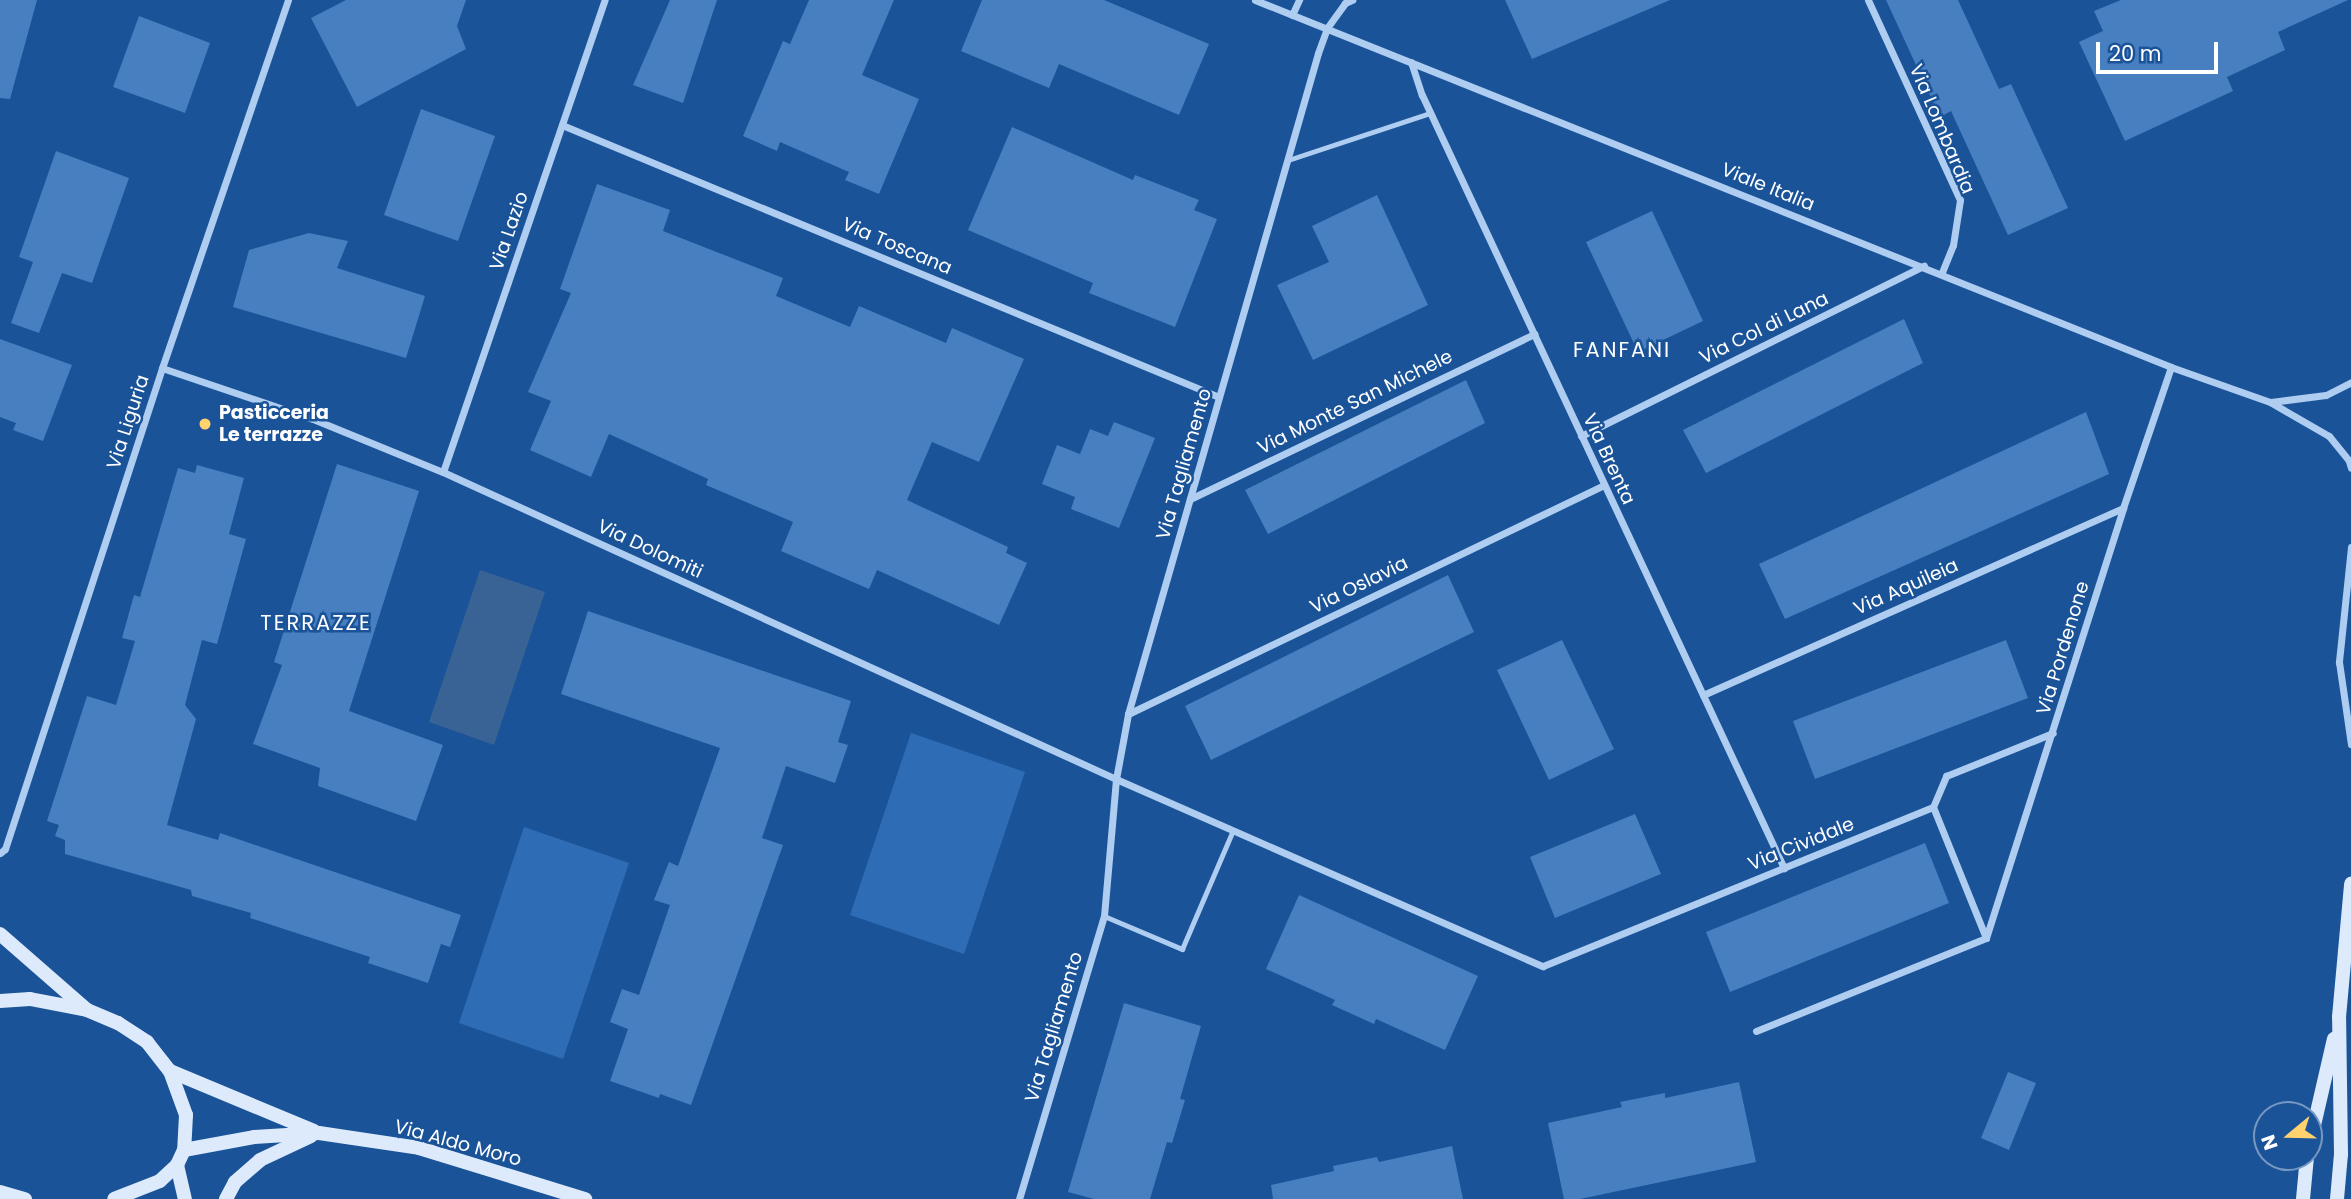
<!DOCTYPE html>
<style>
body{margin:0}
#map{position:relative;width:2351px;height:1199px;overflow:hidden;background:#1a5398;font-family:Poppins,sans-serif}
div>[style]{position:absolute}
.green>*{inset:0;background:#2e6db5}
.water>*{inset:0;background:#3a6395}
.building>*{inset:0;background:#477fc0}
.lane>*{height:5px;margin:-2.5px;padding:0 2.5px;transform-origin:2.5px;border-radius:2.5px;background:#aecdf1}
.street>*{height:7px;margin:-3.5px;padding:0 3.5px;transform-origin:3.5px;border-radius:3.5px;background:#aecdf1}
.secondary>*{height:14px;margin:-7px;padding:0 7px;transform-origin:7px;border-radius:7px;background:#dceafb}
.dots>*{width:19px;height:19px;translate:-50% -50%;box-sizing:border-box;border:4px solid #1a5398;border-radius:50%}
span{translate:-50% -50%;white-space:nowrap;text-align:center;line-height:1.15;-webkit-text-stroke:5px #1a5398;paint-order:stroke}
.street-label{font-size:19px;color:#fff}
.poi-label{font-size:19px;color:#fff;font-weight:700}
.left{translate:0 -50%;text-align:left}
.neighbourhood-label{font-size:21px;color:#fff;letter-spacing:2px}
.north{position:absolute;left:2253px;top:1101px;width:70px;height:70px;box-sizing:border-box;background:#1a5398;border:2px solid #7698c1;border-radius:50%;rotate:251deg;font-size:19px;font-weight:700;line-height:28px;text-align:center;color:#fff}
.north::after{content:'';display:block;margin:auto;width:24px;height:32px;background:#ffd26e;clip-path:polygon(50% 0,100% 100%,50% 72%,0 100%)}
.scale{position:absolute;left:2096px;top:42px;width:122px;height:32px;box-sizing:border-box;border:4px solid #fff;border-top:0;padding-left:9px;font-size:21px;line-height:24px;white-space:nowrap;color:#fff;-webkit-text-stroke:5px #1a5398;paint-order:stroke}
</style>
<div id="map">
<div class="green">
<div style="clip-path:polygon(911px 733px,1025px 772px,964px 954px,850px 915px)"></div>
<div style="clip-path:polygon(524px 827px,629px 863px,563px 1059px,459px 1023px)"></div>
</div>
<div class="water">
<div style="clip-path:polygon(480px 570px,545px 592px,494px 745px,429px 722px)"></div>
</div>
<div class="building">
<div style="clip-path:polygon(0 0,37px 0,10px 99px,0 98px)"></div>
<div style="clip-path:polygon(346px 0,466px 0,457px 26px,466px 49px,357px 107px,311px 18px)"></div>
<div style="clip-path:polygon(670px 0,717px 0,683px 103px,633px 85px)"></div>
<div style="clip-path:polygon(809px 0,894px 0,862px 75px,919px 99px,879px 194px,845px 180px,849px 172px,780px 142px,777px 151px,743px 136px,783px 41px,790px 44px)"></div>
<div style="clip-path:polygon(982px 0,1104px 0,1209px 44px,1179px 115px,1059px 64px,1049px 88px,961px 51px)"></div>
<div style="clip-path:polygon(1505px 0,1670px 0,1532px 59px)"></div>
<div style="clip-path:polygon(1886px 0,1958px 0,1999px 89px,2011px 84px,2068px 208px,2008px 235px,1951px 111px,1940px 117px)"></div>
<div style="clip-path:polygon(2121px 0,2348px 0,2278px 32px,2285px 50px,2227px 77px,2233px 91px,2125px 141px,2079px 42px,2103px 31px,2094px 11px)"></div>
<div style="clip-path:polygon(139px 16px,210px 43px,185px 113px,113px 87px)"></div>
<div style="clip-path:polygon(421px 109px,495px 136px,458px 241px,384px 215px)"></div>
<div style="clip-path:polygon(1012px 127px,1133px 180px,1135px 175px,1199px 200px,1194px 210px,1217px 219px,1175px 327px,1089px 293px,1093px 283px,968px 230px)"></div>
<div style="clip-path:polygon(56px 151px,129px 178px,92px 283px,62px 273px,39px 333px,11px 323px,33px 262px,19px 257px)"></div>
<div style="clip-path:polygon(597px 184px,670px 210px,663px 231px,783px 278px,776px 296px,850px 327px,859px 306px,946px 343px,952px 328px,1024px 359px,979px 462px,932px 442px,907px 500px,1008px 547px,1006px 553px,1027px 563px,999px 625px,877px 570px,869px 589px,781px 551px,793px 522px,706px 485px,708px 479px,609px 434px,591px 477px,530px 450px,551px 401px,528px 392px,571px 293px,560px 289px)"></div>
<div style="clip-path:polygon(1377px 195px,1428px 305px,1313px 360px,1277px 285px,1329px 262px,1312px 226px)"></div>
<div style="clip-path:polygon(1652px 211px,1703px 321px,1638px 352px,1586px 242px)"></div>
<div style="clip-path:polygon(309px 233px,348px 241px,337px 268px,425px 296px,406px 358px,233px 307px,249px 250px)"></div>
<div style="clip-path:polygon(1904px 319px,1923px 363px,1706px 473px,1683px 430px)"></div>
<div style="clip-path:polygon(0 339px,72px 365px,43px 441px,13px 430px,16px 423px,0 417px)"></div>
<div style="clip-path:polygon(1466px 380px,1485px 423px,1268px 534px,1245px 490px)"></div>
<div style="clip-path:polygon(2086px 412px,2109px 474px,1785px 619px,1759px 564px)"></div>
<div style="clip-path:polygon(1114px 422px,1155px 438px,1119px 528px,1071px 509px,1075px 497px,1042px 484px,1057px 445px,1080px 454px,1090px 429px,1108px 436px)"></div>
<div style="clip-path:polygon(337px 464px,419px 491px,349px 711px,443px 745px,416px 821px,318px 786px,320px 768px,253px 744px,282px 665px,274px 662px)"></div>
<div style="clip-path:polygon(197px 465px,244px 478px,229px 534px,246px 539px,217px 644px,202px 640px,185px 705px,196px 719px,167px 825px,218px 840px,220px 833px,461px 915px,450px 947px,441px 944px,428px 983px,368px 963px,370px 957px,250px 918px,251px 913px,192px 896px,191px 890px,65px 854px,65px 840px,55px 836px,59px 825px,47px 821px,87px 696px,116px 705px,135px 641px,122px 638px,134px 595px,140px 597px,178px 468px,195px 473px)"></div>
<div style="clip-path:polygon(1448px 575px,1474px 632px,1211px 760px,1185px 706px)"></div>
<div style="clip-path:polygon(588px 611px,851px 701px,838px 742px,848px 745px,835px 783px,786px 766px,762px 838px,783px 845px,691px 1105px,660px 1094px,659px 1098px,610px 1081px,628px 1029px,610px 1022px,622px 989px,639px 995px,670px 905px,654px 900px,669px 862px,678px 866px,720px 748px,561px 694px)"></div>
<div style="clip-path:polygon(1562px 640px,1614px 749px,1549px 780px,1497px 670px)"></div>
<div style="clip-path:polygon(2006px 640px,2028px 698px,1815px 779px,1793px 721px)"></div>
<div style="clip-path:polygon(1635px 814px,1661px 874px,1555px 918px,1530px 857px)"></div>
<div style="clip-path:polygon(1925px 843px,1949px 903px,1730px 992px,1706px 932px)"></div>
<div style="clip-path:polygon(1299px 895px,1478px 976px,1445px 1050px,1376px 1019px,1374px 1024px,1332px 1005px,1335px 1000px,1266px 969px)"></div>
<div style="clip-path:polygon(1124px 1003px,1201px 1026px,1180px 1099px,1185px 1100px,1172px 1143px,1167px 1142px,1150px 1199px,1094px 1199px,1068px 1192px)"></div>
<div style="clip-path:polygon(2008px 1072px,2036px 1083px,2009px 1150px,1981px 1138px)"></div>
<div style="clip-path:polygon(1739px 1082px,1756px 1162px,1580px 1199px,1564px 1199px,1548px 1123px,1622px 1107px,1620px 1102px,1665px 1093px,1665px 1098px)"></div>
<div style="clip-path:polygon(1452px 1146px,1463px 1199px,1273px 1199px,1271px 1185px,1334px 1171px,1333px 1166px,1377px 1157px,1379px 1162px)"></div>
</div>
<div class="lane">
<div style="left:1288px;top:160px;width:150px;rotate:-18.3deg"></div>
<div style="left:1104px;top:916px;width:85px;rotate:22.9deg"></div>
<div style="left:1182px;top:949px;width:129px;rotate:-66.8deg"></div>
</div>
<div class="street">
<div style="left:1255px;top:0;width:987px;rotate:21.83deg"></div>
<div style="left:2171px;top:367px;width:105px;rotate:19.5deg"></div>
<div style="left:2270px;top:402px;width:68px;rotate:30deg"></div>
<div style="left:2329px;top:436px;width:32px;rotate:51deg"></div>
<div style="left:2349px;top:461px;width:7px;rotate:74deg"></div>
<div style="left:1868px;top:0;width:220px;rotate:65.3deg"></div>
<div style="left:1960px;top:200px;width:46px;rotate:98.8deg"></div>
<div style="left:1953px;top:245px;width:31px;rotate:112deg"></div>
<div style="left:1292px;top:15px;width:17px;rotate:-65deg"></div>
<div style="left:1411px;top:62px;width:35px;rotate:72deg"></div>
<div style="left:1422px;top:95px;width:854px;rotate:64.91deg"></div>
<div style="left:562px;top:125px;width:711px;rotate:22.49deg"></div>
<div style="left:162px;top:368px;width:159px;rotate:18.7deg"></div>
<div style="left:313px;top:419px;width:140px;rotate:22.2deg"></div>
<div style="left:443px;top:472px;width:740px;rotate:24.52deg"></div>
<div style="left:1116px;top:779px;width:466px;rotate:23.7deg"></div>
<div style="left:1543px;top:966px;width:421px;rotate:-22.2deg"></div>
<div style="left:1933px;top:807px;width:34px;rotate:-67deg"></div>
<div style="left:1946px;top:776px;width:115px;rotate:-21.9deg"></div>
<div style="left:2271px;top:402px;width:55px;rotate:-7.3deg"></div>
<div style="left:2326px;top:395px;width:28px;rotate:-27deg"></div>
<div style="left:1581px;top:436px;width:383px;rotate:-26.4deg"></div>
<div style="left:443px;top:472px;width:499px;rotate:-71.1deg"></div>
<div style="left:1190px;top:499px;width:382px;rotate:-25.6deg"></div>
<div style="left:2351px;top:547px;width:116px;rotate:96deg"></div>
<div style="left:2339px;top:662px;width:83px;rotate:81.7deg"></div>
<div style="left:1703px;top:695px;width:460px;rotate:-24deg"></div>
<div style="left:1128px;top:714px;width:528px;rotate:-25.69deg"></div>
<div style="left:0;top:853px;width:6px;rotate:-39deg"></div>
<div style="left:5px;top:849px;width:506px;rotate:-71.92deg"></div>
<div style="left:162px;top:368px;width:389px;rotate:-71.1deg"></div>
<div style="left:1986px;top:938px;width:451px;rotate:-72.3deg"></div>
<div style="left:2123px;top:508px;width:149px;rotate:-71.2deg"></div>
<div style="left:1756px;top:1031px;width:248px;rotate:-22deg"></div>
<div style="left:1986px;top:938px;width:141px;rotate:-112deg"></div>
<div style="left:1019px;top:1199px;width:295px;rotate:-73.3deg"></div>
<div style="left:1104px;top:916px;width:138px;rotate:-85deg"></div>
<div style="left:1116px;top:779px;width:66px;rotate:-79.5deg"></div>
<div style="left:1128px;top:714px;width:688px;rotate:-73.96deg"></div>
<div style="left:1318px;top:53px;width:27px;rotate:-70deg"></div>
<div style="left:1327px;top:28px;width:31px;rotate:-54deg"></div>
<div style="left:1345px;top:3px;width:8px;rotate:-23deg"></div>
</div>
<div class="secondary">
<div style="left:0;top:934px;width:114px;rotate:41.1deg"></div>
<div style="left:0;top:1001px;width:30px;rotate:-4deg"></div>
<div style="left:30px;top:999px;width:58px;rotate:10.9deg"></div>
<div style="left:87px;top:1010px;width:34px;rotate:23deg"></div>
<div style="left:118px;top:1023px;width:35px;rotate:33deg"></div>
<div style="left:147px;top:1042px;width:37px;rotate:52deg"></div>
<div style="left:170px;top:1071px;width:47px;rotate:70deg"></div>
<div style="left:186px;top:1115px;width:35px;rotate:93deg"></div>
<div style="left:184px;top:1150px;width:17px;rotate:115deg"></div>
<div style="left:177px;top:1165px;width:23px;rotate:137deg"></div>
<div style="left:160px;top:1181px;width:49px;rotate:158.6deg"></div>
<div style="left:170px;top:1071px;width:156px;rotate:22.6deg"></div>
<div style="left:2309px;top:1147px;width:111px;rotate:-77deg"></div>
<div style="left:184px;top:1150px;width:71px;rotate:-10.5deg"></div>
<div style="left:254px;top:1137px;width:65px;rotate:-3.5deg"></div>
<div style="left:319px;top:1133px;width:101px;rotate:8.5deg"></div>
<div style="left:419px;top:1148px;width:174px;rotate:17.1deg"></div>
<div style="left:177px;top:1165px;width:35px;rotate:77deg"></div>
<div style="left:0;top:1192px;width:26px;rotate:16deg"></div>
<div style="left:226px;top:1199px;width:19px;rotate:-62deg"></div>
<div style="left:235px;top:1182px;width:33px;rotate:-41deg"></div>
<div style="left:260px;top:1160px;width:56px;rotate:-25.2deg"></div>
<div style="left:2303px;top:1199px;width:42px;rotate:-84.6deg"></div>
<div style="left:2337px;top:1199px;width:45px;rotate:-84.9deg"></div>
<div style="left:2341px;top:1154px;width:137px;rotate:-90.8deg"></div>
<div style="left:2339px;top:1017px;width:134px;rotate:-84.8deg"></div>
</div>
<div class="dots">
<div style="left:205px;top:424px;background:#ffd26e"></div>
</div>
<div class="street-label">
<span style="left:1942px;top:129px;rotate:67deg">Via Lombardia</span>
<span style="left:1768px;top:187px;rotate:22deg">Viale Italia</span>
<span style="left:509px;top:231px;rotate:-71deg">Via Lazio</span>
<span style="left:897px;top:246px;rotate:23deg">Via Toscana</span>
<span style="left:1764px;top:328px;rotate:-26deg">Via Col di Lana</span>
<span style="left:1355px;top:402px;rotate:-26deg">Via Monte San Michele</span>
<span style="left:128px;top:422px;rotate:-72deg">Via Liguria</span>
<span style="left:1609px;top:459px;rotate:65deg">Via Brenta</span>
<span style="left:1184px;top:464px;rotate:-74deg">Via Tagliamento</span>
<span style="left:650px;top:549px;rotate:25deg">Via Dolomiti</span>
<span style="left:1359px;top:585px;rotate:-26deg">Via Oslavia</span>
<span style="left:1906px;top:587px;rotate:-24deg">Via Aquileia</span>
<span style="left:2063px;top:648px;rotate:-73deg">Via Pordenone</span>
<span style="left:1801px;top:844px;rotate:-22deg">Via Cividale</span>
<span style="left:1054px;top:1027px;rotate:-73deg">Via Tagliamento</span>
<span style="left:458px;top:1143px;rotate:15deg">Via Aldo Moro</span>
</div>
<div class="poi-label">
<span class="left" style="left:219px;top:424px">Pasticceria<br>Le terrazze</span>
</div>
<div class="neighbourhood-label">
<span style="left:1622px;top:350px">FANFANI</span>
<span style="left:316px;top:623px">TERRAZZE</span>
</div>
<div class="north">N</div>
<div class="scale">20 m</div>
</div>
